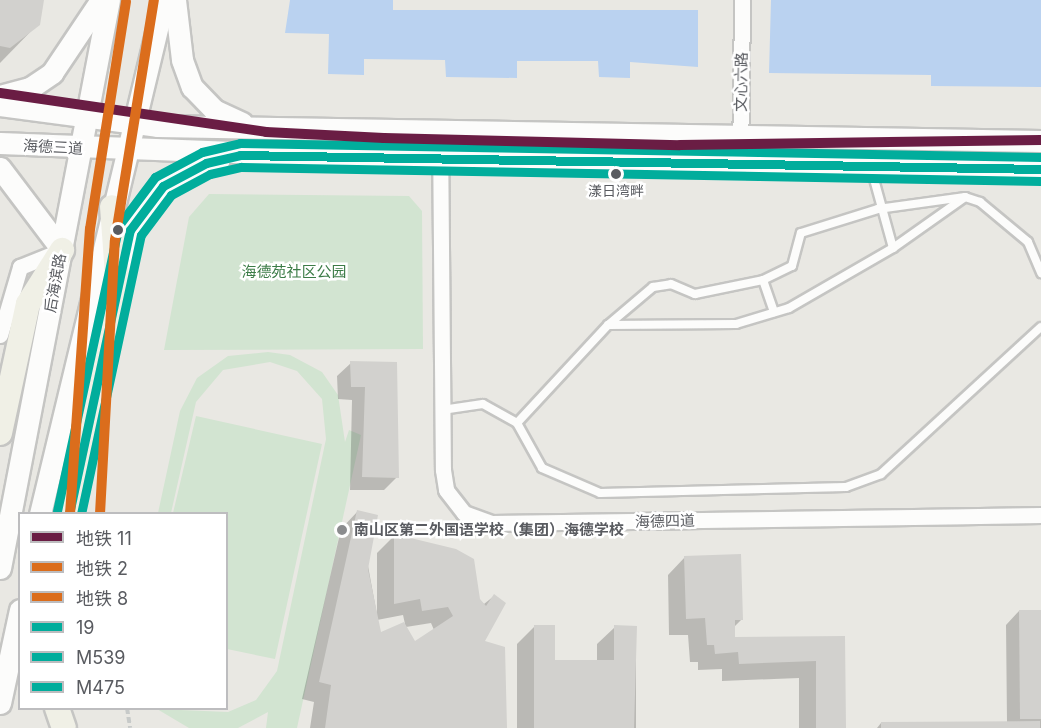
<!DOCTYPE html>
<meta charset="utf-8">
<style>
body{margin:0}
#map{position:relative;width:1041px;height:728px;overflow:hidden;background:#e9e8e3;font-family:Inter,"Noto Sans SC",sans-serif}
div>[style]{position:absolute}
.green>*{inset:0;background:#d2e4d1}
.water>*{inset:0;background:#bad2f0}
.shadow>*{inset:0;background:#0003}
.building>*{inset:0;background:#d2d1ce}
.path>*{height:4px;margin-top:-2px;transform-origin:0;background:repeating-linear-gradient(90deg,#c7cac9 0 6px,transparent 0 9px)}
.roads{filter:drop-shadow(2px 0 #c5c5c3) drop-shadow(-2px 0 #c5c5c3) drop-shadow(0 2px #c5c5c3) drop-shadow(0 -2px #c5c5c3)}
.lane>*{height:8px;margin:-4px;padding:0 4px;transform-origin:4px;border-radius:4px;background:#fcfcfb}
.street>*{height:15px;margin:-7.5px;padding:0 7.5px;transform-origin:7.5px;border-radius:7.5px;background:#fcfcfb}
.secondary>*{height:21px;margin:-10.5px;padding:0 10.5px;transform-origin:10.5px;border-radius:10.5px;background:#fcfcfb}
.primary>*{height:24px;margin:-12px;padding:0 12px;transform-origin:12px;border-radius:12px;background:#f0f0e6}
.bus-1>*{height:9px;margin:-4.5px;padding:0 4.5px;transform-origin:4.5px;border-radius:4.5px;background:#01ad9c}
.bus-2>*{height:9px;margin:-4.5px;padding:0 4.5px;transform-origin:4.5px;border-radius:4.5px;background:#01ad9c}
.bus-3>*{height:9px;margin:-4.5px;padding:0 4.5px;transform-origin:4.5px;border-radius:4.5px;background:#01ad9c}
.metro-1>*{height:10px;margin:-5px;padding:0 5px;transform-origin:5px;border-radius:5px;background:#6a1d44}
.metro-2>*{height:10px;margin:-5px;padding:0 5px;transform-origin:5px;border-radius:5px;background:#db6d1c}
.metro-3>*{height:10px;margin:-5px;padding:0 5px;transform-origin:5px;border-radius:5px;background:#db6d1c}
.dots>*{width:16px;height:16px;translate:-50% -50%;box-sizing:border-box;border:3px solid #fff;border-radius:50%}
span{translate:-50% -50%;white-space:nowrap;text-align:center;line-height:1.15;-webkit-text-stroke:5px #fff;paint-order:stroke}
.bus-label{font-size:14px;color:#595b60}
.street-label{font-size:15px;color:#595b60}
.park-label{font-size:15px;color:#3c7c47}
.poi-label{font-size:15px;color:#595b60;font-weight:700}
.left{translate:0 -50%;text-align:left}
.legend{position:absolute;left:18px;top:512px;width:210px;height:198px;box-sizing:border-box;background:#fff;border:2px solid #bdbdbf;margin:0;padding:8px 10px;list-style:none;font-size:18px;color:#595b60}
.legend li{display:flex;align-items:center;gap:12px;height:30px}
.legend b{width:30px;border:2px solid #bdbdbf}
</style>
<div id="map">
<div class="green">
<div style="clip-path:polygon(209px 194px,409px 196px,422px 211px,423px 349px,164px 350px,189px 217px)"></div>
<div style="clip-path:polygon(268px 352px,290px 355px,322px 372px,338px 395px,345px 442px,349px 430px,361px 435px,297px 728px,266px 728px,268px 712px,238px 728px,189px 728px,157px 709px,228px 712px,256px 700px,277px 671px,326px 439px,322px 399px,297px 371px,270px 362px,223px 370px,196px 402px,171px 513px,158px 513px,180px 411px,197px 378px,228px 356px)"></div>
<div style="clip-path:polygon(196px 416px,322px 444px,275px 659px,227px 649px,226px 514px,173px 513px)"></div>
</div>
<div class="water">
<div style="clip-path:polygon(290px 0,393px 0,393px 10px,698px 10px,698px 67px,630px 62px,630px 78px,599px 77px,598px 61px,517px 61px,517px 78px,446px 77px,445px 60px,364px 59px,364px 75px,328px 74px,329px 34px,285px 33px)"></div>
<div style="clip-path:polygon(771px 0,1041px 0,1041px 87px,931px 86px,931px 75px,769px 73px)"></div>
</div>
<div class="shadow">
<div style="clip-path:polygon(0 0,42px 0,38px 24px,0 63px)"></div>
<div style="clip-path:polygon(351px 363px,396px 363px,397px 477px,384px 490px,350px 490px,352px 400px,338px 399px,337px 376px)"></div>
<div style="clip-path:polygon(evenodd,358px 511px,377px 615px,377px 553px,394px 536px,484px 604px,494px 596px,483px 642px,505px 728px,310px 728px,314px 702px,302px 699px,341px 529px,358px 511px,403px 615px,405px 624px,379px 635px,377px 620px,403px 615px,358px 511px,431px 623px,434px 630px,414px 644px,406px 627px,431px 623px)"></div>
<div style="clip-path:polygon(685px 557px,742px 619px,733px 628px,733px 639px,844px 637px,844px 728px,799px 728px,799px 678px,722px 681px,722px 669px,698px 670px,698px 662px,690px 662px,688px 635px,669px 635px,668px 575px)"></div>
<div style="clip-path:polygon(1019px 611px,1041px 611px,1041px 728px,877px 728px,881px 723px,1007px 723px,1006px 625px)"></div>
<div style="clip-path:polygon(534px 627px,554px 661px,597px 661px,597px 644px,615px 627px,636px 627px,636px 728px,517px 728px,517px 644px)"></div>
</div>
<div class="building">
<div style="clip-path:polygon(0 0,44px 0,40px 25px,10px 48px,0 46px)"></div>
<div style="clip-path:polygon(350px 361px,397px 362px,399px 478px,362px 477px,365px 387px,351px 387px)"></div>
<div style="clip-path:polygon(357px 510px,378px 515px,368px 569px,381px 632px,404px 622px,415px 641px,453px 616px,448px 607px,422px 611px,420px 599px,394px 604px,394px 534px,456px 549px,474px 559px,480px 599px,486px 606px,494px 594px,506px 603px,485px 641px,505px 647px,507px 728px,325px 728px,331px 685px,319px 682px)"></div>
<div style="clip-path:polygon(741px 554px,743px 620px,735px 620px,735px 637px,845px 636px,846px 728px,816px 728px,816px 661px,739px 664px,738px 652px,715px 654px,714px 645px,707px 645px,705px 618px,686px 619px,684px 556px)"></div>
<div style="clip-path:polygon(1019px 610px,1041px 610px,1041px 719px,1020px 719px)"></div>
<div style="clip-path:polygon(534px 625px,555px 625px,555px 660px,614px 660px,614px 625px,637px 626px,634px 728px,534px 728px)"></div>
<div style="clip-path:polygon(1040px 721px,1040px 728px,881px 728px,881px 722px)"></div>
</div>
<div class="path">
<div style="left:127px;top:708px;width:20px;rotate:81deg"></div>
</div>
<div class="roads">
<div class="lane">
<div style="left:893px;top:248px;width:88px;rotate:-35.3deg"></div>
<div style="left:965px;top:197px;width:16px;rotate:18deg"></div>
<div style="left:980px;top:202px;width:62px;rotate:39.8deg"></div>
<div style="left:1028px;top:242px;width:34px;rotate:67deg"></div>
<div style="left:763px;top:280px;width:32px;rotate:-26deg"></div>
<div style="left:792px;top:266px;width:34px;rotate:-75deg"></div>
<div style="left:801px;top:233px;width:81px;rotate:-17.3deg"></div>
<div style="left:878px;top:209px;width:88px;rotate:-7.9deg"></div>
<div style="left:608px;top:325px;width:59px;rotate:-40.2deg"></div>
<div style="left:653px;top:287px;width:18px;rotate:-9deg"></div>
<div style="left:671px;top:284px;width:26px;rotate:23deg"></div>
<div style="left:695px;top:294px;width:69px;rotate:-11.6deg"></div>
<div style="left:763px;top:280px;width:34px;rotate:71deg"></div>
<div style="left:442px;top:410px;width:41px;rotate:-8.3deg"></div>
<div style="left:483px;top:404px;width:39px;rotate:29deg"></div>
<div style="left:517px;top:423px;width:134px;rotate:-47.1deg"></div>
<div style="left:608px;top:325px;width:128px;rotate:-0.4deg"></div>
<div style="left:736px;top:324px;width:55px;rotate:-16.8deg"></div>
<div style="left:789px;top:308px;width:120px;rotate:-30deg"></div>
<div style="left:893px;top:248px;width:83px;rotate:-105.4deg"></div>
<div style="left:517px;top:423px;width:51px;rotate:60.9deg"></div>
<div style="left:542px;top:468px;width:63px;rotate:23.3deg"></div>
<div style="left:600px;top:493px;width:246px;rotate:-1.4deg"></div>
<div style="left:846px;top:487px;width:37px;rotate:-20deg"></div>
<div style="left:881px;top:474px;width:217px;rotate:-42.6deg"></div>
</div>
<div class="street">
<div style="left:440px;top:132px;width:338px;rotate:89.5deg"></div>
<div style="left:443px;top:470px;width:20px;rotate:81deg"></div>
<div style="left:446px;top:490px;width:29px;rotate:52deg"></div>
<div style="left:464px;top:513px;width:30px;rotate:20deg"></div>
<div style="left:492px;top:523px;width:549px;rotate:-0.83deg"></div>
<div style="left:740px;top:165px;width:165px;rotate:-89.3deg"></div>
<div style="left:0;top:335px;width:71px;rotate:-73.6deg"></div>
<div style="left:20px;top:267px;width:45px;rotate:-22deg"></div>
</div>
<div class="secondary">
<div style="left:175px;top:0;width:60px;rotate:83.3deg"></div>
<div style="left:182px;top:60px;width:29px;rotate:70deg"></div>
<div style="left:192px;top:87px;width:32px;rotate:46deg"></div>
<div style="left:214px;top:110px;width:31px;rotate:25deg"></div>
<div style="left:0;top:96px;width:31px;rotate:-15deg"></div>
<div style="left:30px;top:88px;width:27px;rotate:-34deg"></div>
<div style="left:52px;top:73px;width:88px;rotate:-56.1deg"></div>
<div style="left:0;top:105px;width:158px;rotate:7.6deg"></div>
<div style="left:157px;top:126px;width:884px;rotate:0.97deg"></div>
<div style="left:0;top:143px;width:440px;rotate:2.2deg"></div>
<div style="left:440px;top:160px;width:601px;rotate:0.86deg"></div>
<div style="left:0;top:168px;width:103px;rotate:52.9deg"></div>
<div style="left:119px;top:268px;width:40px;rotate:-74deg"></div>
<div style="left:130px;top:230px;width:38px;rotate:-57deg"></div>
<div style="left:151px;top:198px;width:41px;rotate:-38deg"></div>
<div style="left:183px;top:173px;width:38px;rotate:-20deg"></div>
<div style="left:40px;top:514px;width:529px;rotate:-76.44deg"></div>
<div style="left:0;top:568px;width:578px;rotate:-79.14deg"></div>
<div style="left:0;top:703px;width:95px;rotate:-77.9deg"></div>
</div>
<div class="primary">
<div style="left:0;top:433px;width:132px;rotate:-77.8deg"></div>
<div style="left:28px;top:304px;width:64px;rotate:-57.8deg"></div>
<div style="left:69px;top:514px;width:243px;rotate:-78.6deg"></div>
<div style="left:117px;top:276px;width:69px;rotate:-94.1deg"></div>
<div style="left:57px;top:708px;width:21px;rotate:71deg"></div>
</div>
</div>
<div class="bus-1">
<div style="left:69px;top:514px;width:290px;rotate:-77.9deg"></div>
<div style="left:130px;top:230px;width:55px;rotate:-53.1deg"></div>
<div style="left:163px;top:186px;width:49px;rotate:-28.1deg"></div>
<div style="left:206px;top:163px;width:35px;rotate:-13deg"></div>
<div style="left:240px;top:155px;width:801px;rotate:1deg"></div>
</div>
<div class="bus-2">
<div style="left:81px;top:514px;width:285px;rotate:-77.9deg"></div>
<div style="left:141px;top:235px;width:50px;rotate:-53.1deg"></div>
<div style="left:171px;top:195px;width:44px;rotate:-28.3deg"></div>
<div style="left:210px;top:174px;width:32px;rotate:-13deg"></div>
<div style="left:241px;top:167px;width:800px;rotate:1deg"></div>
</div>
<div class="bus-3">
<div style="left:57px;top:511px;width:293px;rotate:-77.8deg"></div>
<div style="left:119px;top:225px;width:60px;rotate:-53.1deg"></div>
<div style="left:155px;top:177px;width:53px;rotate:-28deg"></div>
<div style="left:202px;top:152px;width:39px;rotate:-13deg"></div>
<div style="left:240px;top:143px;width:801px;rotate:1deg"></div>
</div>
<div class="metro-1">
<div style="left:0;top:93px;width:269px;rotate:8.3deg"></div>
<div style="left:266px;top:132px;width:118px;rotate:2.9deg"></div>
<div style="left:384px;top:138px;width:296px;rotate:1.4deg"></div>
<div style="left:680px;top:145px;width:361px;rotate:-0.8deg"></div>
</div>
<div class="metro-2">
<div style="left:100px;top:514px;width:274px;rotate:-86.9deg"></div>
<div style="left:115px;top:240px;width:243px;rotate:-80.8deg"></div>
</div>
<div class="metro-3">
<div style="left:70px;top:514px;width:286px;rotate:-86deg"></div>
<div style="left:90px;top:229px;width:230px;rotate:-81deg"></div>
</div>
<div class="dots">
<div style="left:616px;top:174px;background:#595b60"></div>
<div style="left:118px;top:230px;background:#595b60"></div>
<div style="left:342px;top:530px;background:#8b8c8e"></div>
</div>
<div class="bus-label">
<span style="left:616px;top:191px">漾日湾畔</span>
</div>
<div class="street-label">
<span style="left:741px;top:82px;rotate:-89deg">文心六路</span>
<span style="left:53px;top:147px;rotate:3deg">海德三道</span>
<span style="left:55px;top:283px;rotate:-80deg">后海滨路</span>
<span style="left:665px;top:521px;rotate:-1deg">海德四道</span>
</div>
<div class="park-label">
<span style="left:294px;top:272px">海德苑社区公园</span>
</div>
<div class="poi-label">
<span class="left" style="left:354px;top:530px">南山区第二外国语学校（集团）海德学校</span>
</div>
<ul class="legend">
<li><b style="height:8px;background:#6a1d44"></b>地铁 11</li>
<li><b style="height:8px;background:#db6d1c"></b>地铁 2</li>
<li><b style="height:8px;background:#db6d1c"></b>地铁 8</li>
<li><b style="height:8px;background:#01ad9c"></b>19</li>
<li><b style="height:8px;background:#01ad9c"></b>M539</li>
<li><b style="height:8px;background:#01ad9c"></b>M475</li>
</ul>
</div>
